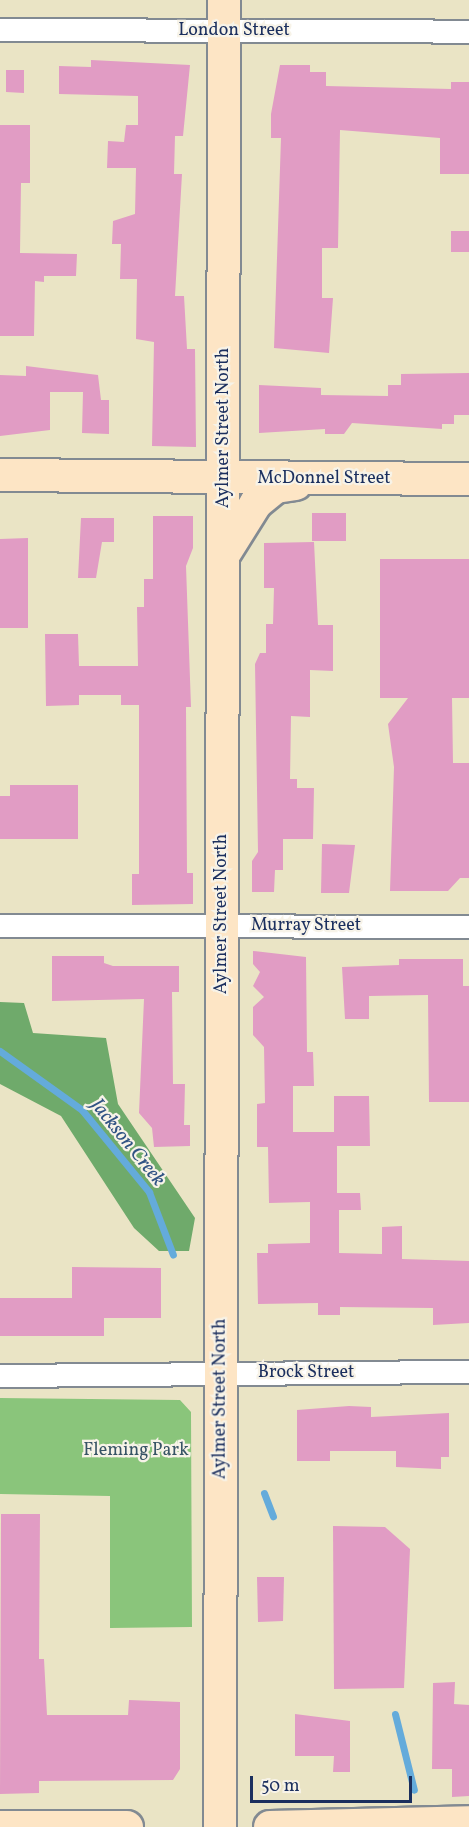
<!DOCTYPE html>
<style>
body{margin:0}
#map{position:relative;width:469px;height:1827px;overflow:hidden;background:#eae4c5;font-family:Vollkorn,serif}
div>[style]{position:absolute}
.green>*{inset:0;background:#8ac57b}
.forest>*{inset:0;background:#6faa6b}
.stream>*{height:7px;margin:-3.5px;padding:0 3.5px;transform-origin:3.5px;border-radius:3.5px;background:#64abdb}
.building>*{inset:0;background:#e19cc4}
.roads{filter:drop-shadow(2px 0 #828a92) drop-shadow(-2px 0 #828a92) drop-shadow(0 2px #828a92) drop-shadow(0 -2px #828a92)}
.street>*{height:22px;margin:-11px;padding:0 11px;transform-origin:11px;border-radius:11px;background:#fff}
.secondary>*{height:32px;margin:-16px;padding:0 16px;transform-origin:16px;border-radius:16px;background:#fde5c5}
span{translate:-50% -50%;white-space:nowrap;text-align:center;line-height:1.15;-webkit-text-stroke:4.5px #f7f3e8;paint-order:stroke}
.street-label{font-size:18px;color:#1b2f5e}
.park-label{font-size:18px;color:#375465}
.water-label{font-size:20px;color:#315484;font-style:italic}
.scale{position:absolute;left:250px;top:1776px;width:162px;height:27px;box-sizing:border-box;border:3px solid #1b2f5e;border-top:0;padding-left:8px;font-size:18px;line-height:21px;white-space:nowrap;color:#1b2f5e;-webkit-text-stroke:4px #f7f3e8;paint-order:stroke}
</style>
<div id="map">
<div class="green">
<div style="clip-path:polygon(0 1398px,180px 1400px,191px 1412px,192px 1627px,110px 1628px,110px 1496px,0 1494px)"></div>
</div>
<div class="forest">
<div style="clip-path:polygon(0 1002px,24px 1003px,33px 1033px,106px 1038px,118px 1104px,195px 1218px,189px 1251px,159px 1251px,134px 1228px,61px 1116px,0 1084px)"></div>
</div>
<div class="stream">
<div style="left:0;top:1051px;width:101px;rotate:35.7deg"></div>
<div style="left:82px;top:1110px;width:106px;rotate:50.7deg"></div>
<div style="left:149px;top:1192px;width:67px;rotate:69.1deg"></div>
<div style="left:264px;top:1493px;width:25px;rotate:69deg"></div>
<div style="left:395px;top:1714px;width:78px;rotate:76deg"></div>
</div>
<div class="building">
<div style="clip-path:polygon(91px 60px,190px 65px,183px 136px,175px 136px,174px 174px,182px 174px,175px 296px,184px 296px,187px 349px,195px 349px,196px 447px,152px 446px,154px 342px,136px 339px,137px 279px,120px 279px,121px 244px,112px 244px,113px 221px,135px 214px,136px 168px,107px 168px,108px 141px,124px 142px,126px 125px,138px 125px,138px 96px,59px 94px,59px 66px,91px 67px)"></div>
<div style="clip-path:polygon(280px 65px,310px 65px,310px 72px,326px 72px,326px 86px,451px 89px,451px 82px,469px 82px,469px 174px,440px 174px,440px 138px,340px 130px,338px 248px,322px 248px,322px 298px,333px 298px,329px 353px,274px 348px,281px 138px,271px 138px,271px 114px)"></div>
<div style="clip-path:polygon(6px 70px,24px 70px,24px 93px,6px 92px)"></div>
<div style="clip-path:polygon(0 125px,30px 125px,30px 183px,21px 183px,20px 253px,77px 254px,76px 276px,44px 276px,44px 282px,35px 281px,34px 336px,0 336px)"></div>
<div style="clip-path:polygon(451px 231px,469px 231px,469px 252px,451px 252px)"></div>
<div style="clip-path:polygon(26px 366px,98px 375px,101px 400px,109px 400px,109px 434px,82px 433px,83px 392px,50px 392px,50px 430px,0 436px,0 375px,26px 376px)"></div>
<div style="clip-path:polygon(469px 373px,469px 415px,454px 415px,454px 424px,442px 424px,442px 429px,352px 423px,344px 434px,325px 434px,325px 429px,259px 433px,259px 385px,321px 388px,321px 395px,388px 396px,388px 385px,401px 385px,401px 374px)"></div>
<div style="clip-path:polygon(312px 513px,346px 513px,346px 541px,312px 541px)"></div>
<div style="clip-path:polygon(153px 516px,193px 516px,193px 548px,186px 566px,191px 707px,186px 707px,187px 873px,193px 873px,193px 904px,132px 905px,132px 874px,139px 874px,139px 705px,121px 705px,121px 695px,79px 695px,79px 705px,46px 706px,45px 634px,78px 634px,79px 666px,138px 666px,137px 607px,144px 607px,144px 579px,153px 579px)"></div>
<div style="clip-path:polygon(81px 518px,114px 518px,114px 542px,102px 542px,96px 578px,78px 578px)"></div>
<div style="clip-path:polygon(28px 538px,28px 628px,0 628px,0 539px)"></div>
<div style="clip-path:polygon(314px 542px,318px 625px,333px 625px,333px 671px,310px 670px,310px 717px,291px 716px,290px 779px,297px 779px,297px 788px,314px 788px,313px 839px,283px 839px,283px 870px,275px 870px,274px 892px,252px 892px,252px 861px,258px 852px,255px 664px,260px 653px,266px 653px,266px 624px,273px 624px,274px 588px,264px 588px,264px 543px)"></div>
<div style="clip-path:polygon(380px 559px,469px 559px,469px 698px,452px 698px,453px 763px,469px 763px,469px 878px,460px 878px,448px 891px,390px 891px,394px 767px,388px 724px,408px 698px,380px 698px)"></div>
<div style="clip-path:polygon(10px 785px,78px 785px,78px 839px,0 839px,0 796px,10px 796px)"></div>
<div style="clip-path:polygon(322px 844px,355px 845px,349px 893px,321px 893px)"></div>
<div style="clip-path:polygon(253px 951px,306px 957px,307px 1052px,313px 1052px,314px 1086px,293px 1086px,293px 1132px,334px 1132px,334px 1096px,369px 1096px,370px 1146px,337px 1146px,337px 1193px,360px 1193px,361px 1210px,339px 1210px,339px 1253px,382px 1254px,382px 1227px,402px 1226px,402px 1259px,469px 1261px,469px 1323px,433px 1325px,433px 1308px,340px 1307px,340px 1315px,318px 1315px,318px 1303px,258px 1304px,257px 1253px,268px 1253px,268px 1244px,310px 1243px,310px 1202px,269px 1203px,268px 1147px,257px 1147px,257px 1104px,265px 1103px,264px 1047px,253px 1035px,253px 1007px,264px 997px,253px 986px,260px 972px,253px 964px)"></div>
<div style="clip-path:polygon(52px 956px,104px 956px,104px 963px,113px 966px,179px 966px,179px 992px,172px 992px,173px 1084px,185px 1084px,184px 1125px,190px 1125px,190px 1146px,154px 1147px,152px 1128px,139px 1113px,144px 999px,52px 1001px)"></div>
<div style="clip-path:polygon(399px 959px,463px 959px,463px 986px,469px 986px,469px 1102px,429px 1102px,428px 995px,369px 996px,369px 1019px,345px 1019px,342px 967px,399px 965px)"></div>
<div style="clip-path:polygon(72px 1267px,161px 1268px,161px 1318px,104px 1318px,104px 1336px,0 1336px,0 1298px,72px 1298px)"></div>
<div style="clip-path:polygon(349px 1406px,371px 1407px,371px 1417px,449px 1413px,449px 1457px,441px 1457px,441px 1469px,396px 1467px,396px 1451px,330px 1451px,330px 1461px,297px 1461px,297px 1410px)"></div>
<div style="clip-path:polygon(1px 1514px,40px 1514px,39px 1659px,44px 1659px,47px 1715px,128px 1715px,129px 1700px,180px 1702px,180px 1769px,173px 1780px,39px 1781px,39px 1793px,0 1794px)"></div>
<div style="clip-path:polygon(333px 1526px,385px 1527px,410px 1549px,404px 1688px,334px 1689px)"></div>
<div style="clip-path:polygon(257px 1577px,284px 1577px,283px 1621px,258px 1622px)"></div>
<div style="clip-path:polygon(455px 1682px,454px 1704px,469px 1705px,469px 1796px,452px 1797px,452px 1769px,432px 1769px,433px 1683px)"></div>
<div style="clip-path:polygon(295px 1714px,350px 1721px,350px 1772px,333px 1772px,334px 1756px,295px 1756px)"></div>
</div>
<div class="roads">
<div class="street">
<div style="left:0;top:30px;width:469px;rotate:0.2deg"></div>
<div style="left:0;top:926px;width:469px;rotate:0.1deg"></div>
<div style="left:0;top:1376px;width:469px;rotate:-0.5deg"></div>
</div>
<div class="secondary">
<div style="left:0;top:475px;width:469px;rotate:0.5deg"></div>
<div style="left:226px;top:551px;width:57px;rotate:-58deg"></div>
<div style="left:256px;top:503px;width:26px;rotate:-39deg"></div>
<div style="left:276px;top:487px;width:20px;rotate:-9deg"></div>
<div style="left:0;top:1827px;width:127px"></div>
<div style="left:220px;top:1827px;width:1827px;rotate:-89.87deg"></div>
<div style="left:270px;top:1827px;width:199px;rotate:-1.4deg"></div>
</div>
</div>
<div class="street-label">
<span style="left:234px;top:31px">London Street</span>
<span style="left:224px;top:428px;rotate:-90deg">Aylmer Street North</span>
<span style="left:324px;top:479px">McDonnel Street</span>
<span style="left:222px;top:914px;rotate:-90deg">Aylmer Street North</span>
<span style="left:306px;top:926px">Murray Street</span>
<span style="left:306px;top:1373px">Brock Street</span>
<span style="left:221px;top:1399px;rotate:-90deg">Aylmer Street North</span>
</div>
<div class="park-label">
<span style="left:136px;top:1451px">Fleming Park</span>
</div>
<div class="water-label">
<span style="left:127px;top:1143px;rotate:51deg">Jackson Creek</span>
</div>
<div class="scale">50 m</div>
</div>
